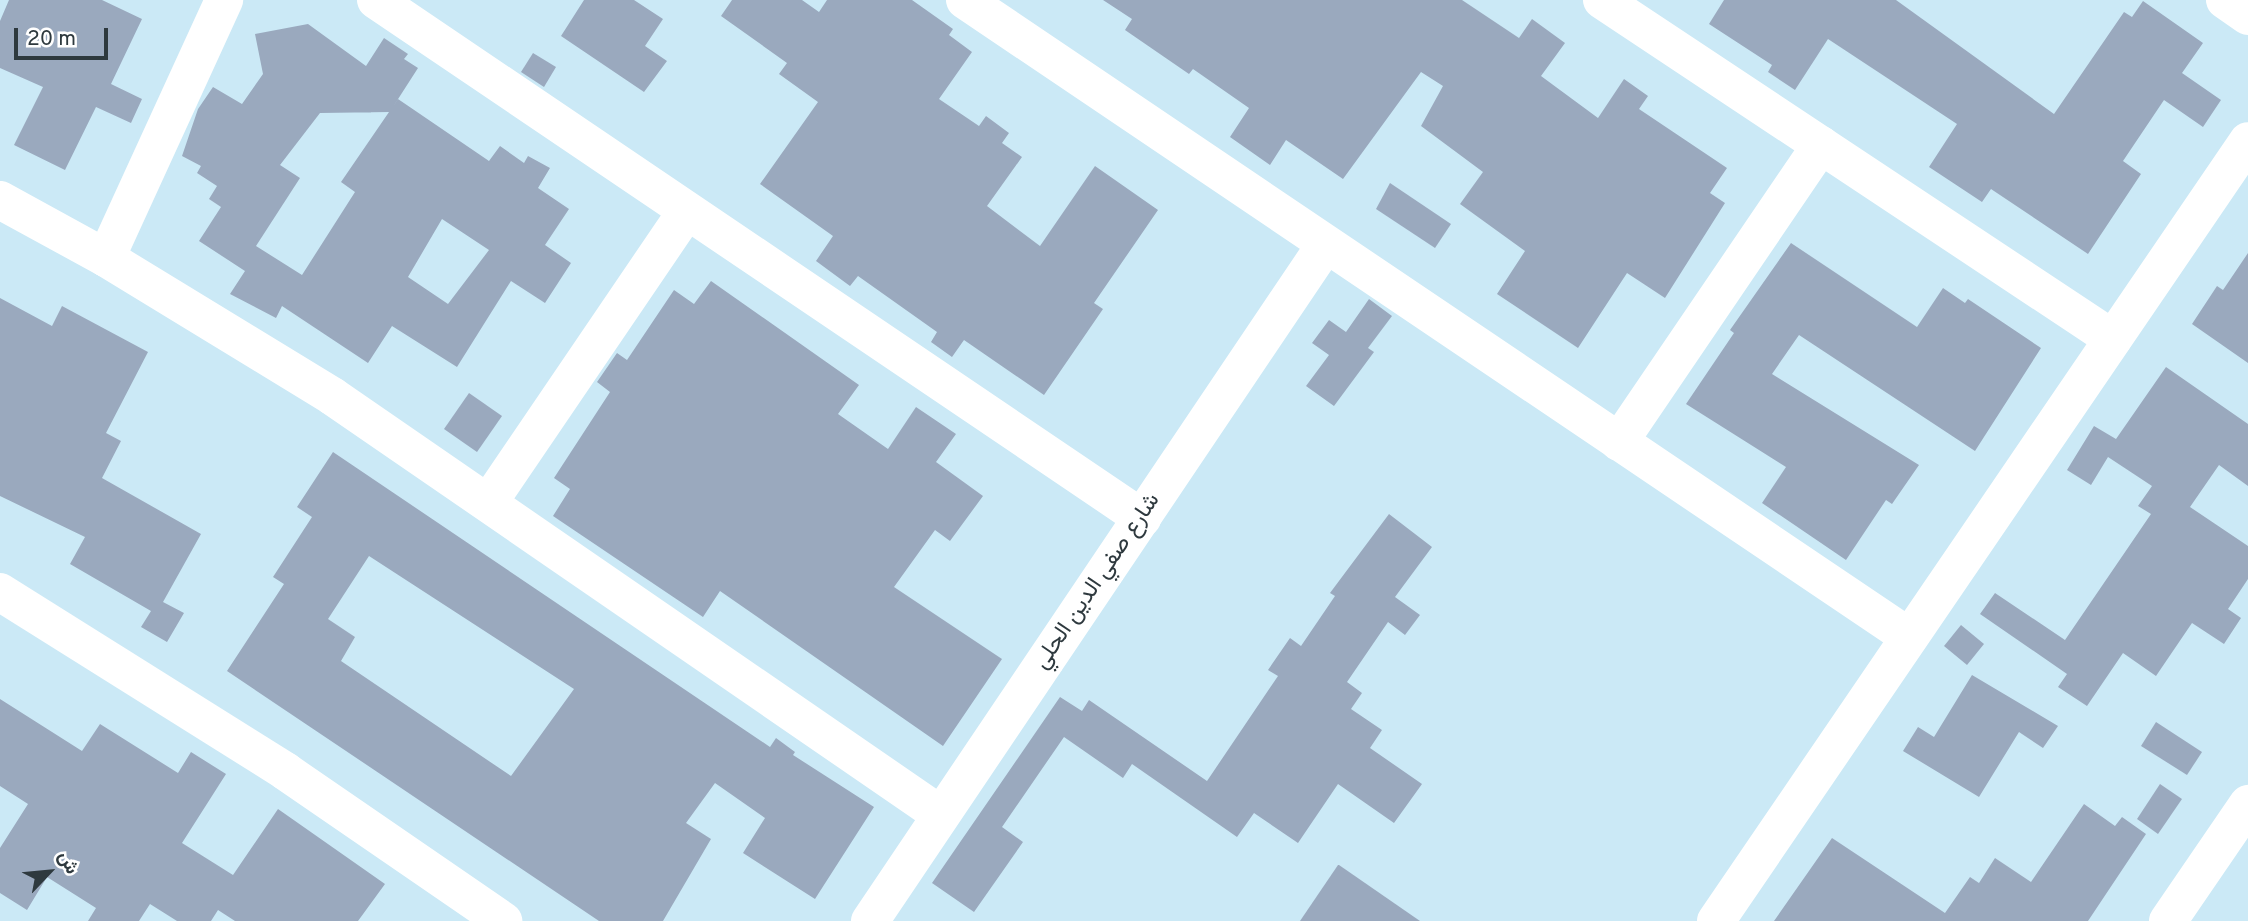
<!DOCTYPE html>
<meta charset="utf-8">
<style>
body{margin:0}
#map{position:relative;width:2248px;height:921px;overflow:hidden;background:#cbe9f6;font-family:Overpass,Vazirmatn,sans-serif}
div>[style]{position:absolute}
.building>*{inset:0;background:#9aa9be}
.minor>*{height:38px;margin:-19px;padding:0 19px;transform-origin:19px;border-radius:19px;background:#fff}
.major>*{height:38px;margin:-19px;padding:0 19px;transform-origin:19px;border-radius:19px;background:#fff}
span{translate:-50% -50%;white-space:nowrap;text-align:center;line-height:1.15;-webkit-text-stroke:6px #fff;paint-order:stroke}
.street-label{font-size:23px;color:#2e393e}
.north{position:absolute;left:14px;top:837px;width:70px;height:70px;-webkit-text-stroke:5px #fff;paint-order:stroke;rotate:64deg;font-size:19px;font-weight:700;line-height:28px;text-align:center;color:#2e393e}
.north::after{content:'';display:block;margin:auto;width:24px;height:32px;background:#2e393e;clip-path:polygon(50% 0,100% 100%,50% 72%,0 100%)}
.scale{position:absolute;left:14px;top:28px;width:94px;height:32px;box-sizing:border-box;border:4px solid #2e393e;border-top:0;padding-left:9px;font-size:21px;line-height:24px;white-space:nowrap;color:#2e393e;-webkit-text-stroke:5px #fff;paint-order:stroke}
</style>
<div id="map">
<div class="building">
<div style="clip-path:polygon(9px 0,102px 0,142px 19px,111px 84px,142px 99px,131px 123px,96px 107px,65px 170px,14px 145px,43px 87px,0 68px,0 21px)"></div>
<div style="clip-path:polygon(584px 0,634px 0,663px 19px,645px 46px,667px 61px,644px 92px,561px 36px)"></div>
<div style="clip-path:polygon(732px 0,802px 0,819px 12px,827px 0,912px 0,953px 29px,949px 35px,972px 52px,939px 99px,979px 126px,986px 116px,1009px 133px,1002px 143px,1022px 157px,987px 206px,1040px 246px,1095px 166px,1158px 210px,1094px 303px,1103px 309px,1044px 395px,964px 340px,952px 357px,931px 342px,937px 332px,858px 276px,850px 286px,816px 261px,833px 236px,760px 184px,818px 102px,779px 74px,787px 63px,721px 16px)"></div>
<div style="clip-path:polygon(1103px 0,1462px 0,1519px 38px,1532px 19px,1565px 43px,1541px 76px,1598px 118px,1624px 79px,1648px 96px,1639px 109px,1727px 168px,1710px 193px,1725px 203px,1665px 298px,1627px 273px,1578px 348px,1497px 294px,1525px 251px,1460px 204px,1483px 172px,1421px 126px,1443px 86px,1421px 72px,1343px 179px,1286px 140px,1270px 165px,1230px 137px,1249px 108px,1193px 69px,1189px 74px,1125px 30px,1132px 19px)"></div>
<div style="clip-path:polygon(1724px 0,1896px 0,2054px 114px,2124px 12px,2132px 17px,2143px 1px,2203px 43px,2182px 73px,2221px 100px,2203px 127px,2164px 100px,2123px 161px,2141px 174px,2088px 254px,1991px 189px,1982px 202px,1929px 167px,1957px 124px,1828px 39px,1795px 90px,1768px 72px,1772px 65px,1709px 24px)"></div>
<div style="clip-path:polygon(evenodd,308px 24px,366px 66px,384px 38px,408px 54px,404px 59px,418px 68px,391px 110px,398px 99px,489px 161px,500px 146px,524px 163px,528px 156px,550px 168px,538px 188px,569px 209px,545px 245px,571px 263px,545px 303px,511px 281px,457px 367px,392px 326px,368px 363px,282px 306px,276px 318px,230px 294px,245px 271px,199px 241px,221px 207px,209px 199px,217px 186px,197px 173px,201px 166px,182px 156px,198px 109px,213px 87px,242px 104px,263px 74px,255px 34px,308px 24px,389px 112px,341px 182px,355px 192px,302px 275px,256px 246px,300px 178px,280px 165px,320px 113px,389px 112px,308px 24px,442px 219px,489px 250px,448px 304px,408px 277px,442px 219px)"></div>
<div style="clip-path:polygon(533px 53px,556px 67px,544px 87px,521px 72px)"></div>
<div style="clip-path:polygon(1390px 183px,1451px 224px,1435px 248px,1376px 209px)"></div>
<div style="clip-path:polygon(1791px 243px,1917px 327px,1943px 288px,1965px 303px,1968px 299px,2041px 348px,1975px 451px,1799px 335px,1772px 374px,1919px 465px,1892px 504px,1886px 500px,1846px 560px,1762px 503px,1786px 467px,1686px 404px,1734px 333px,1730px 330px)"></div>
<div style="clip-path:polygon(2248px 253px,2248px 363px,2192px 324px,2217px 286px,2223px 290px)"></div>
<div style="clip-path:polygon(711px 281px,859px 385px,838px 414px,888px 449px,916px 407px,956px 434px,936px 462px,983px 496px,950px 541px,935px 530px,894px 587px,1002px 659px,943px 746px,720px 591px,703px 617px,553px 516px,570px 489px,554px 478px,610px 392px,597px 382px,617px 353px,627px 360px,674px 290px,694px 304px)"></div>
<div style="clip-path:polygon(0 298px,52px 326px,62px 306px,148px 352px,106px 433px,121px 441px,102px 478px,201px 534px,163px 602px,184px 613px,167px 642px,141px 627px,151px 611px,70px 564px,85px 537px,0 496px)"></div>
<div style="clip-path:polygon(1369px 299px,1392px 316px,1368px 348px,1374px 352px,1334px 406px,1306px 386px,1329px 355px,1312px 343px,1329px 320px,1346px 332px)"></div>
<div style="clip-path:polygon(2166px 367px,2248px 424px,2248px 486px,2219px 465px,2190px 507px,2248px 546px,2248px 579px,2228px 609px,2241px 618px,2224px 644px,2192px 623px,2156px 676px,2123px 653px,2087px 706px,2058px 687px,2067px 674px,1980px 614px,1995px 593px,2065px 640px,2151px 514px,2138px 506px,2152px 486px,2108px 457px,2091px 485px,2067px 470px,2094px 426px,2116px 439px)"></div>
<div style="clip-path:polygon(469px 393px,502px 416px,477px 452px,444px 429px)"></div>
<div style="clip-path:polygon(evenodd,333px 452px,770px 747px,776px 738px,795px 752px,793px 755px,874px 807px,815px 899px,743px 853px,765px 818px,715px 783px,686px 823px,711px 839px,663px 921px,599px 921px,227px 671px,284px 584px,273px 577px,312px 517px,297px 507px,333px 452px,369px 556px,574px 689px,511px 776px,341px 661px,355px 637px,328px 619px,369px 556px)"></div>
<div style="clip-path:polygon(1389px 514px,1432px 547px,1395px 597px,1420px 615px,1405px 635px,1388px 622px,1347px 682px,1362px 693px,1351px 709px,1382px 730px,1370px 748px,1422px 784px,1394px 823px,1338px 784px,1298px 843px,1254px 813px,1237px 837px,1132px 764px,1123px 778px,1064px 737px,1002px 827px,1023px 842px,974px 912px,932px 883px,1060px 697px,1082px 711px,1089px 700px,1207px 781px,1278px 676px,1268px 670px,1290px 638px,1301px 646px,1335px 596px,1330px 593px)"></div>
<div style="clip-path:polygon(1961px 625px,1984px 644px,1967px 665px,1944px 646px)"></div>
<div style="clip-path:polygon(1972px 675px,2058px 726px,2043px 748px,2019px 732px,1979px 797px,1903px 751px,1918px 727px,1934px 737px)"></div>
<div style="clip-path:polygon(0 699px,82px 751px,100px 724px,178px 773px,191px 752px,226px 774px,182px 843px,233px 875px,278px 809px,385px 884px,358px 921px,235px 921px,218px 910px,211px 921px,177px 921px,150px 904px,139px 921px,88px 921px,96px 908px,47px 877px,27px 910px,0 893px,0 848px,28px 804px,0 786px)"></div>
<div style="clip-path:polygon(2156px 722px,2202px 752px,2187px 775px,2141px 746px)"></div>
<div style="clip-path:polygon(2160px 784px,2182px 799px,2158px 834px,2137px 819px)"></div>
<div style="clip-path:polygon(2084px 804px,2115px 826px,2122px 817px,2146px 834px,2088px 921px,1774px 921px,1832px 838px,1945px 913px,1970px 877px,1979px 883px,1995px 858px,2031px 882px)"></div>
<div style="clip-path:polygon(1338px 865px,1339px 865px,1420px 921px,1300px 921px)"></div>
</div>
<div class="minor">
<div style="left:376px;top:0;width:925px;rotate:34.07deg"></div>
<div style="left:965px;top:0;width:1139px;rotate:34.01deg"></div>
<div style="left:1602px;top:0;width:613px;rotate:33.56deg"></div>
<div style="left:2225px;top:0;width:28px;rotate:35deg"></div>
<div style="left:0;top:200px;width:121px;rotate:28.7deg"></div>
<div style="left:106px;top:258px;width:265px;rotate:31.4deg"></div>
<div style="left:332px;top:396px;width:739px;rotate:34.53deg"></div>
<div style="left:106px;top:258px;width:284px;rotate:-65.4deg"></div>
<div style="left:1619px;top:442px;width:359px;rotate:-55.8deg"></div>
<div style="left:489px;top:502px;width:352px;rotate:-55.8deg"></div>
<div style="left:0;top:592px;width:337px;rotate:32.1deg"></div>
<div style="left:285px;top:771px;width:265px;rotate:34.5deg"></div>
<div style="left:870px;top:921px;width:816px;rotate:-56.04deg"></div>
<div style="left:1716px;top:921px;width:944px;rotate:-55.7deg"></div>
</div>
<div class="major">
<div style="left:2168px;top:921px;width:142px;rotate:-55.6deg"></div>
</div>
<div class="street-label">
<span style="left:1098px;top:582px;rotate:-56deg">شارع صفي الدين الحلي</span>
</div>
<div class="north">ش</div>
<div class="scale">20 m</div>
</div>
